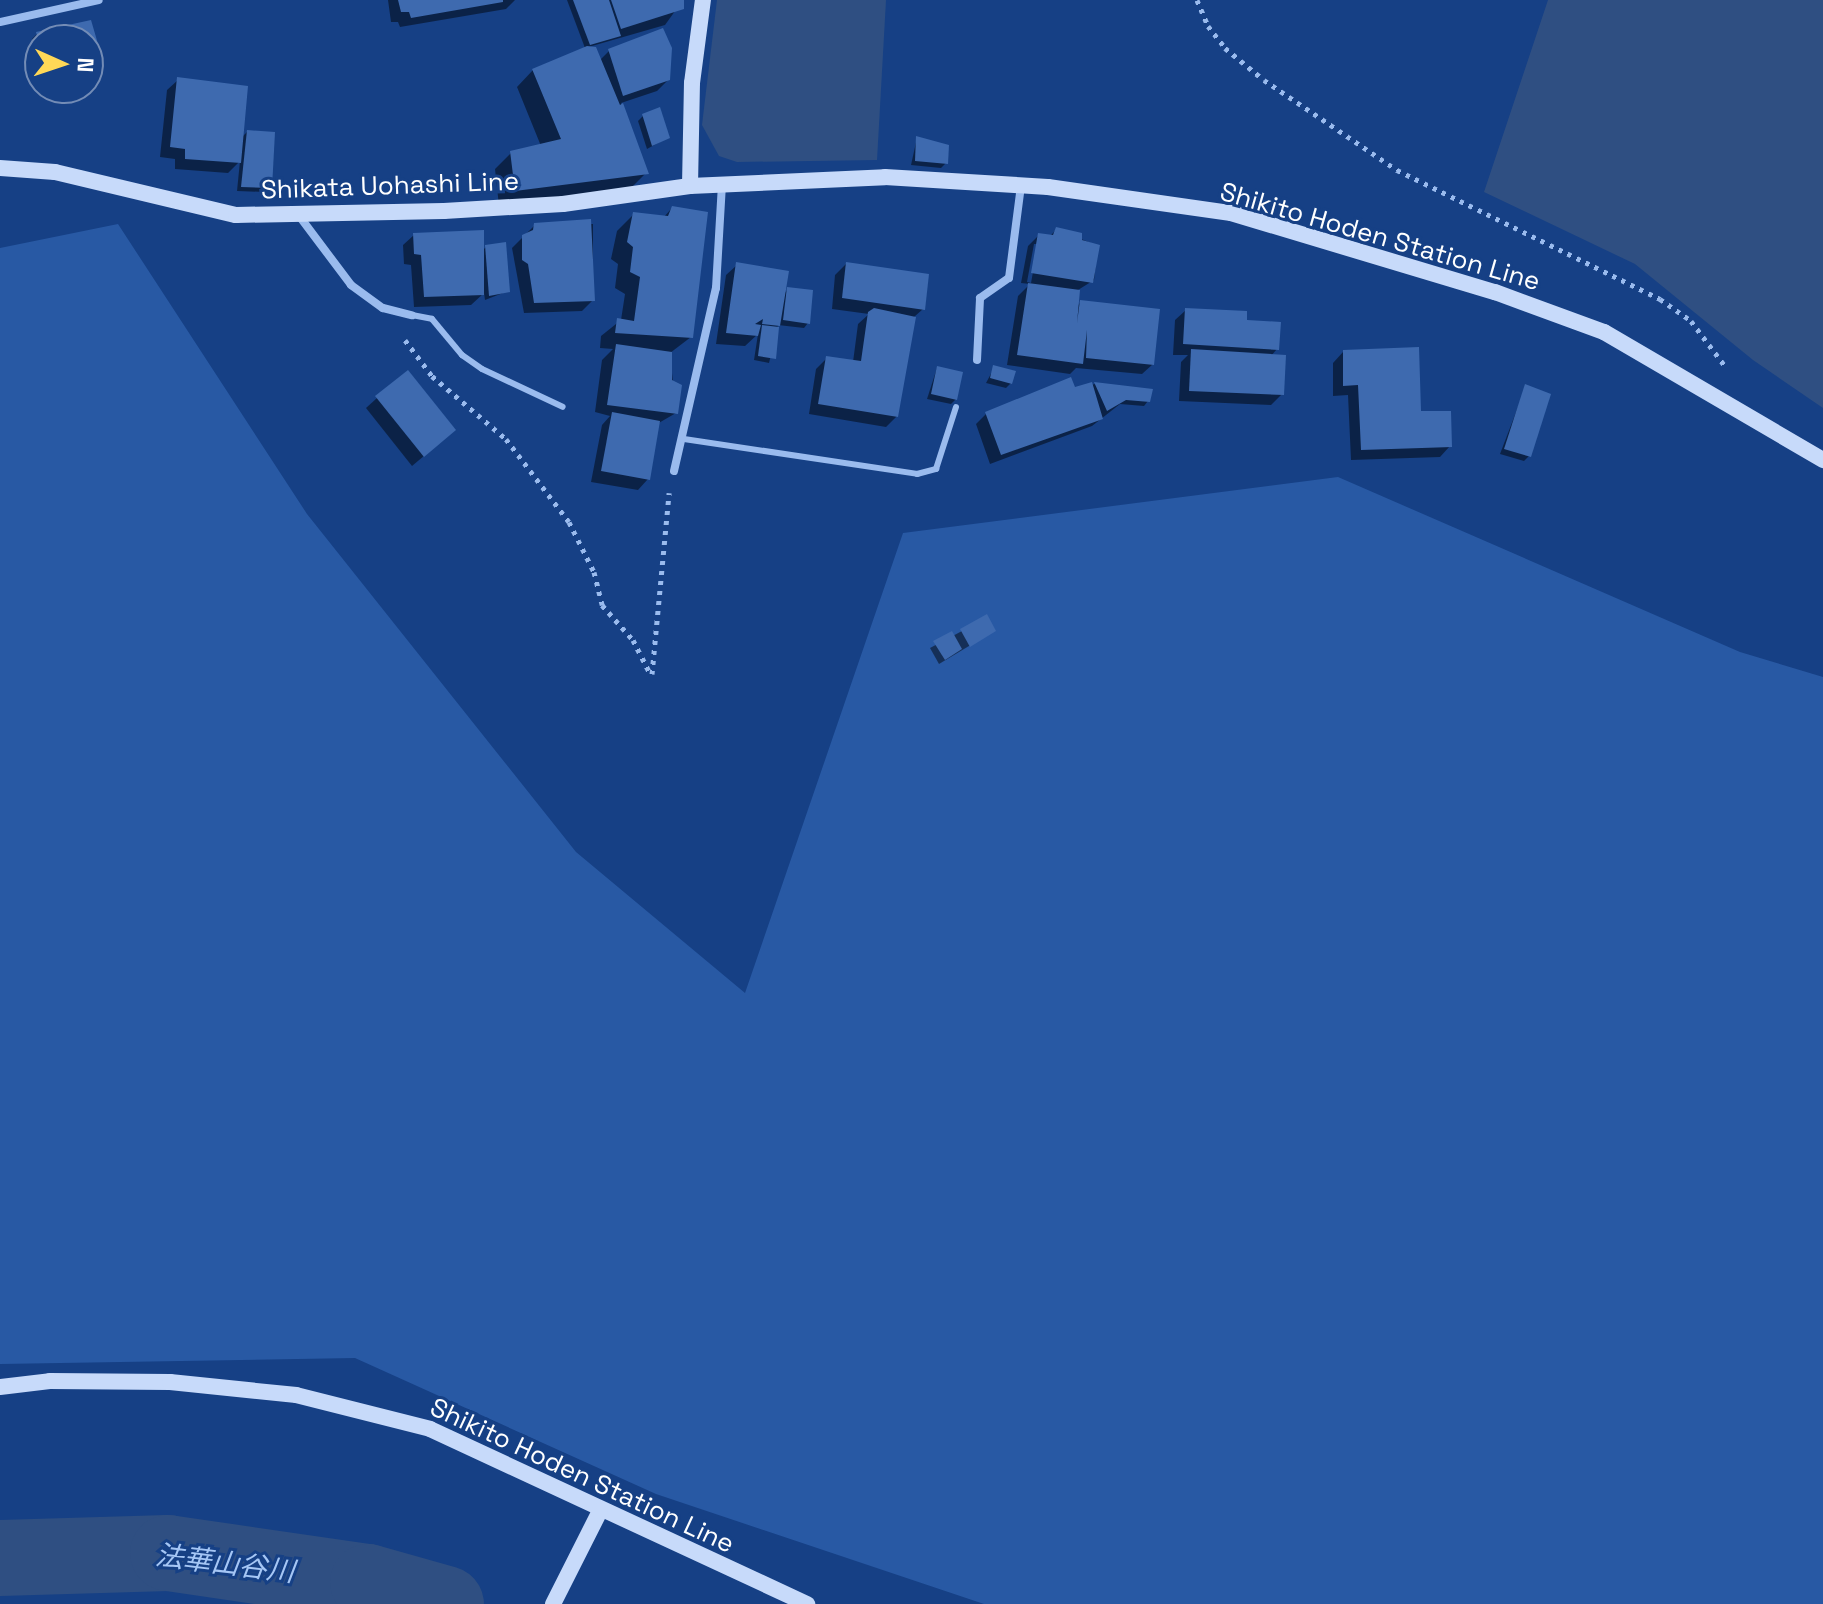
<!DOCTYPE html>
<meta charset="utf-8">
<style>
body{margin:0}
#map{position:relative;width:1823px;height:1604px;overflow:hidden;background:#164085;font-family:"Space Grotesk","Noto Sans JP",sans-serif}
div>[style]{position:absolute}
.green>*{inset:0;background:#2859a4}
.water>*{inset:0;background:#2f4f82}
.shadow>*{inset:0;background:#0007}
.river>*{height:76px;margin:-38px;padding:0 38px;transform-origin:38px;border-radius:38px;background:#2f4f82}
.building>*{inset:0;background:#3e6aaf}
.path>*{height:5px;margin-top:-2.5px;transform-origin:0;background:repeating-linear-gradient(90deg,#9abbee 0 4px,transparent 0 10px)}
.lane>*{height:6px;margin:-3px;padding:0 3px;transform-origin:3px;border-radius:3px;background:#9abbee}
.street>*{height:8px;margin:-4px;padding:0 4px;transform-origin:4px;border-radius:4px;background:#9abbee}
.secondary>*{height:16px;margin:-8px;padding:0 8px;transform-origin:8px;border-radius:8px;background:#c7dafa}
span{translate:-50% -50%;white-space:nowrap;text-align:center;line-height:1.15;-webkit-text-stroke:6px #164085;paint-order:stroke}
.street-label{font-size:26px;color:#fff}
.water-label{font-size:28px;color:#a5c6f5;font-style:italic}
.north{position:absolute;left:24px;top:24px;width:80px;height:80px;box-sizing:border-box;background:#164085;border:2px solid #738cb6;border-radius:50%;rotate:93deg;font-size:22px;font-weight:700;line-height:32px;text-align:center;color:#fff}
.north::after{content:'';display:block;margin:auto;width:28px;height:36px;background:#ffd857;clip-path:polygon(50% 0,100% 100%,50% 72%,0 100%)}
</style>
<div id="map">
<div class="green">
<div style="clip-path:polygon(118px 224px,307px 514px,576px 852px,745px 993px,903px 533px,1338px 477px,1740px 652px,1823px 677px,1823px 1604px,984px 1604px,656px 1494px,355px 1358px,0 1364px,0 248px)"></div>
</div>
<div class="water">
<div style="clip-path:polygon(717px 0,886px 0,877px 160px,737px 162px,719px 156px,702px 125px)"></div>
<div style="clip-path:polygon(1548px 0,1823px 0,1823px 408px,1753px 360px,1635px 264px,1484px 192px)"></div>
</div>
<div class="shadow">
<div style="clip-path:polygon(388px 0,515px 0,506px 9px,400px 27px,398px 22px,391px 22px)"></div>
<div style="clip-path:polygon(567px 0,683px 0,665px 25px,585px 48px)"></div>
<div style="clip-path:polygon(90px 22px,96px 43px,91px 48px,88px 40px,40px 40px,37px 61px,32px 39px,37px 34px)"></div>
<div style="clip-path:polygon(609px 51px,668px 80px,657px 91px,621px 103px,646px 173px,630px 189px,499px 206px,495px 169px,511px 153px,541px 146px,517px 87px,533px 70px,599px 61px)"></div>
<div style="clip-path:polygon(178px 80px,241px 138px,247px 132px,270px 187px,265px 192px,237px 191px,240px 161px,228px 173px,175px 169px,175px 159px,160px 157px,167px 90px)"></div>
<div style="clip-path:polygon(643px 116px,667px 138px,647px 149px,638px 121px)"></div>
<div style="clip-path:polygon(917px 138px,946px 163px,941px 168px,911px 165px)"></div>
<div style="clip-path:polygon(672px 208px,691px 337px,670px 353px,676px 413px,657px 424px,648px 479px,638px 490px,591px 482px,602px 425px,610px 416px,595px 412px,602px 360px,613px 349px,600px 348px,601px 336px,621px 320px,625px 294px,615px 288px,618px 264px,611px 259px,617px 231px,634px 214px,663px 218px)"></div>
<div style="clip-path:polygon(593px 224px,593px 300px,582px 311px,524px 313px,512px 248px,535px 225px)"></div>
<div style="clip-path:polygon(evenodd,1057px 229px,1098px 246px,1094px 280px,1078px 290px,1077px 306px,1081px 302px,1153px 364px,1142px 374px,1076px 368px,1070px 374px,1007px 365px,1018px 296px,1030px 284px,1021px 283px,1028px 246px,1039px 235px,1050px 236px,1057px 229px,1034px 244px,1038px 244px,1031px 283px,1027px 282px,1034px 244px)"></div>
<div style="clip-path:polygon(414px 235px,482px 251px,486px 247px,508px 291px,485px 300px,484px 293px,471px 305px,414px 307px,411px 265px,404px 264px,403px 245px)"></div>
<div style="clip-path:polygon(846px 264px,923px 309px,914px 317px,897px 416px,886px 427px,809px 414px,816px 369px,827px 358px,853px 362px,858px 324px,869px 314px,832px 309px,835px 275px)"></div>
<div style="clip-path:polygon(737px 265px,783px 295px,788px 289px,808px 323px,804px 328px,778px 325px,769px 363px,754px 360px,758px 334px,745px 346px,716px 344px,726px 275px)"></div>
<div style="clip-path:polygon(1186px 310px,1245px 322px,1277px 349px,1271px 356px,1282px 394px,1271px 405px,1179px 401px,1181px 362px,1188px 355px,1173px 355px,1175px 320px)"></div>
<div style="clip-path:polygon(1343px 352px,1419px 413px,1450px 446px,1440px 457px,1351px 460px,1348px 395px,1333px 396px,1333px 363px)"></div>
<div style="clip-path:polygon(937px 368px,956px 399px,951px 404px,927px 399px)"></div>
<div style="clip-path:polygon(994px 368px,1011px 383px,1006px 388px,986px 383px)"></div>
<div style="clip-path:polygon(1095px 384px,1151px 391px,1148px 401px,1144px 406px,1120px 404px,1092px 426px,990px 464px,976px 424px,986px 414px)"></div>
<div style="clip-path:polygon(1526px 386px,1529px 456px,1524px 461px,1500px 454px)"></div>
<div style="clip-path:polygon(377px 398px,443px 440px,412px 466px,366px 408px)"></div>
<div style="clip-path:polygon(962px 631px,994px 631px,939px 664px,930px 648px)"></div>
</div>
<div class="river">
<div style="left:0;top:1558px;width:168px;rotate:-1.7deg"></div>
<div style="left:168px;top:1553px;width:202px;rotate:8.3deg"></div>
<div style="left:368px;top:1582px;width:81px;rotate:15.8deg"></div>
</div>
<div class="building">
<div style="clip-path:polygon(398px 0,503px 0,503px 2px,411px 18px,409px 12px,401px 12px)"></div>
<div style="clip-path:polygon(573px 0,609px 0,621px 36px,590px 45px)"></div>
<div style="clip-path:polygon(611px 0,684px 0,684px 9px,621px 29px)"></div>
<div style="clip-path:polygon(91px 20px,98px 44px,38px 40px,36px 32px)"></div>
<div style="clip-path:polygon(663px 28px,672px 48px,670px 80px,623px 96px,608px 49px)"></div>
<div style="clip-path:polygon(587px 46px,596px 47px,620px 105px,623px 103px,649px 174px,515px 191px,510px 151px,561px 139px,532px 69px)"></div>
<div style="clip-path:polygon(177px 77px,248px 86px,241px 163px,185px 159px,185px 149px,170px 147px)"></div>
<div style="clip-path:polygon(660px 107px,670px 138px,652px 146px,642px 114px)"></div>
<div style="clip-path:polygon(247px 130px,275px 132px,272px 188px,241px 187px)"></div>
<div style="clip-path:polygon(916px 136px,949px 145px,948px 164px,915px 161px)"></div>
<div style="clip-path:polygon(672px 206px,708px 212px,693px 338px,615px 333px,617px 318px,634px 321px,640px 277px,630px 272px,633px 247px,627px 242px,633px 212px,668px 216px)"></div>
<div style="clip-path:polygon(591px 219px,595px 301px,534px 303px,528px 264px,522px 260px,522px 235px,533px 230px,534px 223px)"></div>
<div style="clip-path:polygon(1056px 227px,1082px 233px,1082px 240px,1100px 245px,1093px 283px,1031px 273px,1038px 233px,1053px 235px)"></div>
<div style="clip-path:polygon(484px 230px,484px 295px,424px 297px,421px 255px,414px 254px,413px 233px)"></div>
<div style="clip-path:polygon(506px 242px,510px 292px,489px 296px,485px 245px)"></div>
<div style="clip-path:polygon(736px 262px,789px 271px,780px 326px,762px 324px,763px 319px,755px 324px,761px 325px,758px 336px,726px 333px)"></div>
<div style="clip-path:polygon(846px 262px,929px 274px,925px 310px,842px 298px)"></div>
<div style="clip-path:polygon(1028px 283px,1080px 290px,1077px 323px,1080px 300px,1160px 309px,1154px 365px,1086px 358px,1087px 330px,1083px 364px,1017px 355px)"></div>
<div style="clip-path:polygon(787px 287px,813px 290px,810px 324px,783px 320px)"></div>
<div style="clip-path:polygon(874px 308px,916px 317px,898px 417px,818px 404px,826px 356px,861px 361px,868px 312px)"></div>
<div style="clip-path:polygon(1185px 308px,1247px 311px,1247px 320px,1281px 322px,1279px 350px,1183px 344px)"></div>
<div style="clip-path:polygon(762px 325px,779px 327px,776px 359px,758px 356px)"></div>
<div style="clip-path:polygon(616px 344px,672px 352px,672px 380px,682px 385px,678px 414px,607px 405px)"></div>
<div style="clip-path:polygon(1419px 347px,1421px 411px,1451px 411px,1452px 447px,1361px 450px,1358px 385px,1343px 386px,1343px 350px)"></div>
<div style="clip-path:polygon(1191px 349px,1286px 355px,1284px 395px,1189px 391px)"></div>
<div style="clip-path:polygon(993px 365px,1016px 371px,1012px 384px,990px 378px)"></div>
<div style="clip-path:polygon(937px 366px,963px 372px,957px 400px,931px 394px)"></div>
<div style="clip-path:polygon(408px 370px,456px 430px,424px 457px,375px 396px)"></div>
<div style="clip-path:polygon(1071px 377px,1075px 387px,1092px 382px,1103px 419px,1001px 455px,985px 412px)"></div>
<div style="clip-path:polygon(1094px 382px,1153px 389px,1150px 402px,1126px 400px,1107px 411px)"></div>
<div style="clip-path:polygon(1525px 384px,1551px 394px,1531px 457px,1504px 449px)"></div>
<div style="clip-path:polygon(612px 412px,660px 421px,650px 480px,601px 471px)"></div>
<div style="clip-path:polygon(987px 614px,996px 631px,970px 647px,960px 629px)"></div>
<div style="clip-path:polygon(952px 631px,962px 649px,945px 660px,933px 641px)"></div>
</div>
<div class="path">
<div style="left:1197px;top:0;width:28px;rotate:67deg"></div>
<div style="left:1208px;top:26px;width:28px;rotate:52deg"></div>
<div style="left:1225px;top:48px;width:50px;rotate:39.4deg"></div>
<div style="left:1264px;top:80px;width:161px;rotate:34.1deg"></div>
<div style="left:1397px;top:170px;width:293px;rotate:26.1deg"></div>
<div style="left:1660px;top:299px;width:38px;rotate:35deg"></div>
<div style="left:1691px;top:321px;width:56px;rotate:52.9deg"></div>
<div style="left:405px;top:340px;width:45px;rotate:53.1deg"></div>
<div style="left:432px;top:376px;width:97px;rotate:40.4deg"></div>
<div style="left:506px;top:439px;width:104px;rotate:52.8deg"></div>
<div style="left:569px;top:522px;width:56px;rotate:63.4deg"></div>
<div style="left:594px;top:572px;width:34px;rotate:76deg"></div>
<div style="left:602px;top:605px;width:47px;rotate:48.5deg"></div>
<div style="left:633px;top:640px;width:39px;rotate:63deg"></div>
<div style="left:652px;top:674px;width:182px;rotate:-84.6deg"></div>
</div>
<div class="lane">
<div style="left:412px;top:315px;width:20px;rotate:11deg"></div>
<div style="left:432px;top:319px;width:47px;rotate:50.2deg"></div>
<div style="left:462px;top:355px;width:24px;rotate:35deg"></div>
<div style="left:482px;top:369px;width:89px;rotate:25.1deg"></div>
<div style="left:684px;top:439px;width:236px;rotate:8.5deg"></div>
<div style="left:917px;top:474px;width:20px;rotate:-15deg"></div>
<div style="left:936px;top:469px;width:65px;rotate:-72.1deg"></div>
</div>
<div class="street">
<div style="left:0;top:22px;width:101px;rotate:-12.5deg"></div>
<div style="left:300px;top:217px;width:85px;rotate:53.1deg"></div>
<div style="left:351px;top:285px;width:39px;rotate:36deg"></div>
<div style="left:383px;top:308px;width:30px;rotate:14deg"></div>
<div style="left:977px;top:360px;width:62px;rotate:-87.2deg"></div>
<div style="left:980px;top:298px;width:35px;rotate:-35deg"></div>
<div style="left:1009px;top:278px;width:93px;rotate:-82.6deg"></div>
<div style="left:674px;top:471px;width:188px;rotate:-77.1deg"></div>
<div style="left:716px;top:288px;width:103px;rotate:-86.7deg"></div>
</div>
<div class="secondary">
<div style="left:0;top:168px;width:55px;rotate:4.2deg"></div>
<div style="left:55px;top:172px;width:186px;rotate:13.4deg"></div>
<div style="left:236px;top:215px;width:208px;rotate:-1.1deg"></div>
<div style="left:444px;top:211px;width:119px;rotate:-3.4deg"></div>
<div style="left:563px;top:204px;width:128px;rotate:-8.1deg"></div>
<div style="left:690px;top:186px;width:195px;rotate:-2.6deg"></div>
<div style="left:885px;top:177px;width:163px;rotate:3.5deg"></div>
<div style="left:1048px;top:187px;width:185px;rotate:8.1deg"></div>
<div style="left:1231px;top:213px;width:276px;rotate:16.7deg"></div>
<div style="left:1495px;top:292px;width:116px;rotate:20.2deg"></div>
<div style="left:1604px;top:332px;width:254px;rotate:30.3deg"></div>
<div style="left:690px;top:186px;width:103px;rotate:-88.9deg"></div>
<div style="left:692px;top:83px;width:84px;rotate:-82.5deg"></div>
<div style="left:0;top:1387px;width:50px;rotate:-6.8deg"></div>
<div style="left:50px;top:1381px;width:120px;rotate:0.5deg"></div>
<div style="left:170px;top:1382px;width:127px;rotate:5.9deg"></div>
<div style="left:296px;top:1395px;width:138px;rotate:14.2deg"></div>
<div style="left:430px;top:1429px;width:416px;rotate:24.9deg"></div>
<div style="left:553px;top:1604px;width:104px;rotate:-63.2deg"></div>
</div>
<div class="street-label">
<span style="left:390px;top:186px;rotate:-2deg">Shikata Uohashi Line</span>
<span style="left:1380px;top:237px;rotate:16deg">Shikito Hoden Station Line</span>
<span style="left:582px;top:1476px;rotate:25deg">Shikito Hoden Station Line</span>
</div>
<div class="water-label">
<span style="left:225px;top:1563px;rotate:7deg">法華山谷川</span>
</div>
<div class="north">N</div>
</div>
